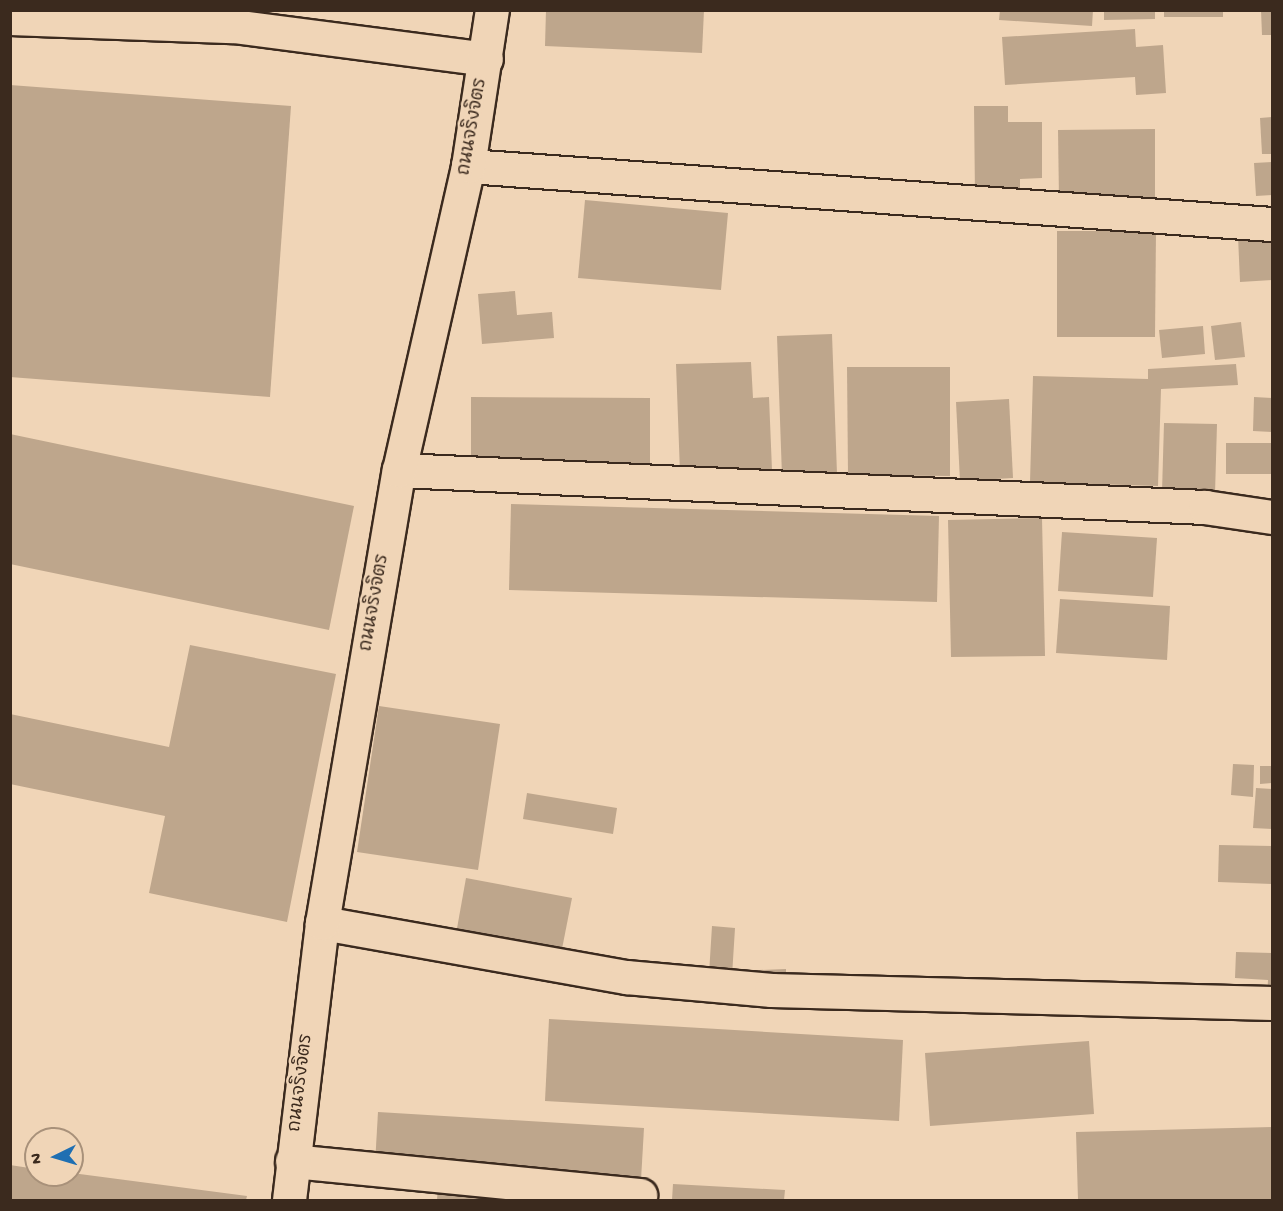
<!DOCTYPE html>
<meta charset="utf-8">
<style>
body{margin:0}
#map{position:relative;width:1283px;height:1211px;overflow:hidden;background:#f0d5b7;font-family:"Gochi Hand","Playpen Sans Thai",sans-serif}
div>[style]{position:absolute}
.building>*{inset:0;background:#bea68c}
.roads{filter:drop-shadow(2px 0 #3b2a1e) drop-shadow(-2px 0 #3b2a1e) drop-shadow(0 2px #3b2a1e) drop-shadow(0 -2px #3b2a1e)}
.minor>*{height:33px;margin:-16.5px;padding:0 16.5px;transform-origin:16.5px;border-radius:16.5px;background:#f0d5b7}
span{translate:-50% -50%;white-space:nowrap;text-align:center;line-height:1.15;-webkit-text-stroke:5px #f0d5b7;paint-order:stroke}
.street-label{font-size:18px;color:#3b2a1e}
.frame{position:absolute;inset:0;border:12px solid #3b2a1e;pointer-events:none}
.north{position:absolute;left:24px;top:1127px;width:60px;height:60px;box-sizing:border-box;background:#f0d5b7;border:2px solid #a8917a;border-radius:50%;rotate:265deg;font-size:16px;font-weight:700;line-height:24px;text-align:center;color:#3b2a1e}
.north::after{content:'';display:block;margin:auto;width:21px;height:27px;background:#1f6fb2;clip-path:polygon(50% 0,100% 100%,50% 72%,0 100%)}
</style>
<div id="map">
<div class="building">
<div style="clip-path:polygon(546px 10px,704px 10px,702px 53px,545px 46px)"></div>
<div style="clip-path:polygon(1000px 10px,1093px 10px,1092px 26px,999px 20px)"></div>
<div style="clip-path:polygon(1104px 10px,1155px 10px,1155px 19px,1104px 20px)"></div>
<div style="clip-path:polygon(1164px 10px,1223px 10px,1223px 17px,1164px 17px)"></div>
<div style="clip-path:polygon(1261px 10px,1272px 10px,1272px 35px,1262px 35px)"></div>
<div style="clip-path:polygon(1135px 29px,1136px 47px,1163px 45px,1166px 93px,1136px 95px,1135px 77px,1005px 85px,1002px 37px)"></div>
<div style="clip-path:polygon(10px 85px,291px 106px,270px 397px,10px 377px)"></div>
<div style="clip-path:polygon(974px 106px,1008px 106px,1008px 122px,1042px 122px,1042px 178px,1020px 179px,1020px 196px,975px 196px)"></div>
<div style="clip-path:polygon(1272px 117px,1272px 154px,1262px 154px,1260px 118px)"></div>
<div style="clip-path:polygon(1155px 129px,1155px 200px,1059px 200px,1058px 130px)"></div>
<div style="clip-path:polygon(1272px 162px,1272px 195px,1256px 196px,1254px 163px)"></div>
<div style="clip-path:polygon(585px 200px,728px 213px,721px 290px,578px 278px)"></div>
<div style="clip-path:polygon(1057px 231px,1156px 231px,1155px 337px,1057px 337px)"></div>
<div style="clip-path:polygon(1272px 234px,1272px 280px,1240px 282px,1238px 236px)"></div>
<div style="clip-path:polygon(515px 291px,517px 315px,552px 312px,554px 338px,482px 344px,478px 294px)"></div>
<div style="clip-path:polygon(1241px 322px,1245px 357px,1215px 360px,1211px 326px)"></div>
<div style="clip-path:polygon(1203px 326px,1205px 354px,1162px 358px,1159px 330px)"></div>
<div style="clip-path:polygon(832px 334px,837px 474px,782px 476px,777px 336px)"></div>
<div style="clip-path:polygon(751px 362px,753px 398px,769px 397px,772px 470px,680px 473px,676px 364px)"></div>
<div style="clip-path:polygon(1236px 364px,1238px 385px,1161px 389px,1158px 486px,1030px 482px,1033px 376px,1148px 379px,1148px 369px)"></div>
<div style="clip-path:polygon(847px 367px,950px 367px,950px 476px,848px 475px)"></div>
<div style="clip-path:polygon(471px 397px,650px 398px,650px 469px,471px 469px)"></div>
<div style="clip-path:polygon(1254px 397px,1272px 398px,1272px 432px,1253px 431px)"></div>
<div style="clip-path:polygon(1009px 399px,1013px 478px,960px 481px,956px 402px)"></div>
<div style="clip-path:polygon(1164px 423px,1217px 424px,1215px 494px,1162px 492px)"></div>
<div style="clip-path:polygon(10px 434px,354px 506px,329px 630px,10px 564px)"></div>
<div style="clip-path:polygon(1226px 443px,1272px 443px,1272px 474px,1226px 474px)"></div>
<div style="clip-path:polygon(511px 504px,939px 516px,937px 602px,509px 590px)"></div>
<div style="clip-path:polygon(1042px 518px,1045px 656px,951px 657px,948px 520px)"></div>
<div style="clip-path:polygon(1062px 532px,1157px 538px,1153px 597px,1058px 591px)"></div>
<div style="clip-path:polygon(1060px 599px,1170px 606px,1167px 660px,1056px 653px)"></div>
<div style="clip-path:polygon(190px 645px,336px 674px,287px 922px,149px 893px,165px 816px,10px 784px,10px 714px,169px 747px)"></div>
<div style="clip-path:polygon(379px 706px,500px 724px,478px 870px,357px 852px)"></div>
<div style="clip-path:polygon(1233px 764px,1254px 765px,1253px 797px,1231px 795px)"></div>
<div style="clip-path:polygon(1260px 766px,1272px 766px,1272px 783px,1260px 784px)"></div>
<div style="clip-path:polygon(1256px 788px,1272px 789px,1272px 829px,1253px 828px)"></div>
<div style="clip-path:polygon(527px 793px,617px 808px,613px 834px,523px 819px)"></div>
<div style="clip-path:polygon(1219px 845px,1272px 846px,1272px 884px,1218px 882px)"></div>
<div style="clip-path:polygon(466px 878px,572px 898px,561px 954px,456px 934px)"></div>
<div style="clip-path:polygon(712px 926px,735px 928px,732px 976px,709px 974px)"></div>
<div style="clip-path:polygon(1236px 952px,1272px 953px,1272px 997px,1267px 997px,1268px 980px,1235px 978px)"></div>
<div style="clip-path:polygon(786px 969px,786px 984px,759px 984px,759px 970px)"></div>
<div style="clip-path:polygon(549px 1019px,903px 1040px,899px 1121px,545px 1101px)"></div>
<div style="clip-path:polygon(1089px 1041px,1094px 1114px,930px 1126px,925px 1053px)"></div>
<div style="clip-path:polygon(378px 1112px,644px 1128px,641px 1180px,375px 1164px)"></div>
<div style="clip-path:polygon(1272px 1127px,1272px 1200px,1078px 1200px,1076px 1132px)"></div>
<div style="clip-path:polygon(10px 1165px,36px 1169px,36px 1175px,72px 1173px,247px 1196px,246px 1200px,10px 1200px)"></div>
<div style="clip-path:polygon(673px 1184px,785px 1190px,784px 1200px,672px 1200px)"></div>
<div style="clip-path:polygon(438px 1186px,646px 1200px,437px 1200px)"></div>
</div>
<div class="roads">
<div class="minor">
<div style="left:10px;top:18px;width:223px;rotate:2.1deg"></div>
<div style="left:233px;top:26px;width:255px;rotate:7.4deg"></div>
<div style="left:468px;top:166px;width:806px;rotate:4.13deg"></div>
<div style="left:399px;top:470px;width:807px;rotate:2.63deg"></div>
<div style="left:1205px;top:507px;width:68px;rotate:8.5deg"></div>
<div style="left:322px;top:923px;width:309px;rotate:10.1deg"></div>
<div style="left:626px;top:977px;width:146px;rotate:5.1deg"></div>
<div style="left:771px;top:990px;width:501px;rotate:1.49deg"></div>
<div style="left:292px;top:1161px;width:350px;rotate:5.6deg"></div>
<div style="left:289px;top:1200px;width:279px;rotate:-83.2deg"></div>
<div style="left:322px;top:923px;width:459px;rotate:-80.4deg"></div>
<div style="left:399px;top:470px;width:312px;rotate:-77.2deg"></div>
<div style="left:468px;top:166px;width:158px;rotate:-81.3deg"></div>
</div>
</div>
<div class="street-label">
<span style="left:474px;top:127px;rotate:-80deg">ถนนจริงจิตร</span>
<span style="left:376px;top:603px;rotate:-80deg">ถนนจริงจิตร</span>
<span style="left:302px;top:1083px;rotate:-83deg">ถนนจริงจิตร</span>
</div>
<div class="frame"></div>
<div class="north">N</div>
</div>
